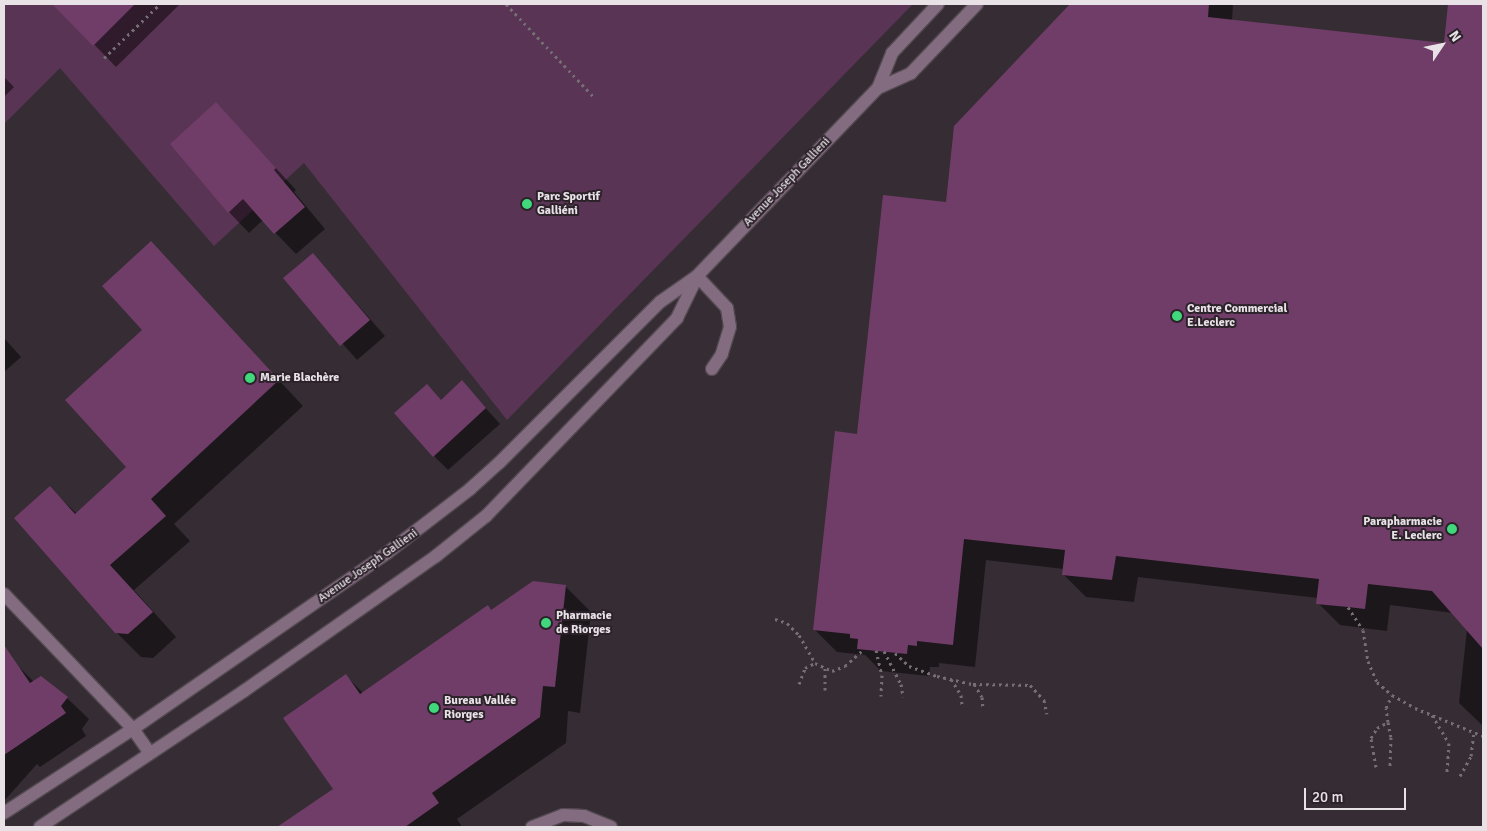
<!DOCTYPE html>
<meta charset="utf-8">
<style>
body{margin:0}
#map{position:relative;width:1487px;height:831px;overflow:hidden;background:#362c34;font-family:Signika,sans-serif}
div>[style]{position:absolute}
.green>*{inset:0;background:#593454}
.shadow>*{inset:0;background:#0007}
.building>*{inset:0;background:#6f3d68}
.path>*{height:3px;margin-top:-1.5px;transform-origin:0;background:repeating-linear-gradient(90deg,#766e75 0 2.5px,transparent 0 6.5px)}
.roads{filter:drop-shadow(1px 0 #524951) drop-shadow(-1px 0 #524951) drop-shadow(0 1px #524951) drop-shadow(0 -1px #524951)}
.minor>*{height:12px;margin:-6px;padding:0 6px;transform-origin:6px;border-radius:6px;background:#846c80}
.dots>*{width:14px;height:14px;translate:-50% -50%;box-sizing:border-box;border:2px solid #2c222a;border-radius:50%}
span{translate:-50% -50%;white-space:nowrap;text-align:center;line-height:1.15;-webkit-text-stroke:4px #2c222a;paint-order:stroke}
.street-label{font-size:12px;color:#e8e2e7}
.poi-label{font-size:12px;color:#e8e2e7;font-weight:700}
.left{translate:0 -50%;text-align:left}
.right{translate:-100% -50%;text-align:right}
.frame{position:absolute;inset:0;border:5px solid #e8e2e7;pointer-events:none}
.north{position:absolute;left:1417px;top:20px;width:50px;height:50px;-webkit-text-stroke:4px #2c222a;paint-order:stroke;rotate:56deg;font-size:14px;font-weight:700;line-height:20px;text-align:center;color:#e8e2e7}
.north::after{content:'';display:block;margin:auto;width:18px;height:22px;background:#e8e2e7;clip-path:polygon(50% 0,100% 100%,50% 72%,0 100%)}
.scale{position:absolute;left:1304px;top:788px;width:102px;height:22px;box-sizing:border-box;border:2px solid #e8e2e7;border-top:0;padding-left:6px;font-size:15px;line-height:18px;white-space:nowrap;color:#e8e2e7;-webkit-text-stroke:4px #2c222a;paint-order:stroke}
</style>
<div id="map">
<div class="green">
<div style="clip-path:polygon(4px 4px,913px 4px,507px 420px,304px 163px,214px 246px,60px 68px,4px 124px)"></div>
</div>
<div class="shadow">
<div style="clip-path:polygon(55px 4px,180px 4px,116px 67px)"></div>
<div style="clip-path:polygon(1071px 4px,1233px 4px,1232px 21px,1446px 45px,1450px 4px,1483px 4px,1483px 726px,1459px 703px,1467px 629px,1453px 613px,1390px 605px,1387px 631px,1371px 629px,1340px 625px,1318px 603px,1318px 598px,1138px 577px,1134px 602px,1086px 597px,1063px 574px,1064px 569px,986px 560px,975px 667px,939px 663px,939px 667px,930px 667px,929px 676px,881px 671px,865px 655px,837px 652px,814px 629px,858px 435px,947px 203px,955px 127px)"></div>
<div style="clip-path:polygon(4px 77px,14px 87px,4px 97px)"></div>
<div style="clip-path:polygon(216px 103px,296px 190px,294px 192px,325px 229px,296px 254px,263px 220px,249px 233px,229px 212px)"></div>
<div style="clip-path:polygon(151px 243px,303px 406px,174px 524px,190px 541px,134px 590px,176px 637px,153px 658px,141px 657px,116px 632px,50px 488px,77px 514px,128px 467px)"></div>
<div style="clip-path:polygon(313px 254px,385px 336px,357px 360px,285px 278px)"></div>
<div style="clip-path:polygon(4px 338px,21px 357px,4px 372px)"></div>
<div style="clip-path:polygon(462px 382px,500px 424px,448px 470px,434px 456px,442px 401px)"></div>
<div style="clip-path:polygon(565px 586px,591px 612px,580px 713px,568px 711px,566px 743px,457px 819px,462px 827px,279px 827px,335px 789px,346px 676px,363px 693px,492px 611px)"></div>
<div style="clip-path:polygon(12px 660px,34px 682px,67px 698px,89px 719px,82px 729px,86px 736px,40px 767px,37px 764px,4px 801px,4px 666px)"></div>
</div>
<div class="building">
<div style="clip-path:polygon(52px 4px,135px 4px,93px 46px)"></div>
<div style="clip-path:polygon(1070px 4px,1209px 4px,1208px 17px,1444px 43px,1448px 4px,1483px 4px,1483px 649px,1432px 591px,1368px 584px,1365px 609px,1348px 607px,1316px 604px,1319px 579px,1116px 556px,1112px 580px,1062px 575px,1065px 550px,964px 539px,953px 645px,917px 641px,917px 646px,908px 645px,907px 654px,857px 649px,858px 639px,850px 638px,850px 634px,813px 630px,835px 431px,857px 434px,883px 195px,946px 202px,954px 126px)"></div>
<div style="clip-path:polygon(216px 102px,276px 168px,274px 170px,305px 207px,274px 234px,243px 199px,228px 213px,170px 144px)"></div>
<div style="clip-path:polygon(151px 241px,279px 380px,151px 499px,166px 516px,110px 565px,153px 612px,128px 634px,115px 633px,14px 518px,50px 486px,75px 514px,126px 467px,65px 400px,142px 330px,102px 286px)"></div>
<div style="clip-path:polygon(313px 253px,370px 320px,340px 346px,283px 278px)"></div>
<div style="clip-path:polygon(462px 380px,486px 408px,433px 457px,394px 413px,427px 384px,441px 400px)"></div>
<div style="clip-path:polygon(533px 581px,566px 585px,555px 687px,543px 686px,540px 717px,432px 793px,439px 803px,405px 827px,277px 827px,333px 789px,283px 718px,346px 674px,360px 694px,488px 605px,491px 610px)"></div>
<div style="clip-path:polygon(4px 645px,30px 683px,41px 676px,68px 697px,61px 706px,66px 713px,4px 755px)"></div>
</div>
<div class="path">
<div style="left:506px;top:4px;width:129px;rotate:46.6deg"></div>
<div style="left:104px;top:58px;width:78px;rotate:-44deg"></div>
<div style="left:1348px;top:607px;width:27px;rotate:57deg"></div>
<div style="left:1363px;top:630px;width:31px;rotate:81deg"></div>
<div style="left:1368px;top:661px;width:23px;rotate:67deg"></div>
<div style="left:1377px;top:682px;width:20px;rotate:41deg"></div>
<div style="left:1392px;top:695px;width:26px;rotate:29deg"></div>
<div style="left:1415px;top:708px;width:74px;rotate:22.4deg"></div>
<div style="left:775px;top:619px;width:13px;rotate:18deg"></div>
<div style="left:787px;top:623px;width:17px;rotate:45deg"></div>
<div style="left:799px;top:635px;width:32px;rotate:60deg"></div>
<div style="left:815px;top:663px;width:19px;rotate:25deg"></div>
<div style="left:832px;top:671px;width:14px;rotate:-21deg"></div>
<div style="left:845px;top:666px;width:25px;rotate:-42deg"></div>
<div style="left:876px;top:650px;width:26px;rotate:77deg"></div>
<div style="left:882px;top:675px;width:21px;rotate:93deg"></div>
<div style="left:884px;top:651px;width:37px;rotate:63deg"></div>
<div style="left:901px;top:684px;width:13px;rotate:81deg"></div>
<div style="left:895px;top:653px;width:19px;rotate:43deg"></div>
<div style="left:909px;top:666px;width:30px;rotate:20deg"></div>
<div style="left:937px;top:676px;width:37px;rotate:13deg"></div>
<div style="left:973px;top:684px;width:57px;rotate:1deg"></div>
<div style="left:1030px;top:685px;width:21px;rotate:47deg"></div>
<div style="left:1044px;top:700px;width:14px;rotate:78deg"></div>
<div style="left:825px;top:668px;width:22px;rotate:90deg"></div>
<div style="left:951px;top:679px;width:19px;rotate:58deg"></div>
<div style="left:961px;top:695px;width:10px;rotate:84deg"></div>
<div style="left:799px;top:684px;width:17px;rotate:-69deg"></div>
<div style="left:805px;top:668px;width:11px;rotate:-27deg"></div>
<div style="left:974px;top:684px;width:15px;rotate:58deg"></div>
<div style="left:982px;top:697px;width:11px;rotate:85deg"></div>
<div style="left:1432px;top:715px;width:33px;rotate:59deg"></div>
<div style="left:1449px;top:743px;width:31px;rotate:94deg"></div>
<div style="left:1388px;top:722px;width:15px;rotate:79deg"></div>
<div style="left:1391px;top:737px;width:31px;rotate:92deg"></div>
<div style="left:1376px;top:767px;width:29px;rotate:-100deg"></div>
<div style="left:1371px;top:738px;width:12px;rotate:-59deg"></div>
<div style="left:1377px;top:728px;width:13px;rotate:-29deg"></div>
<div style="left:1388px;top:722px;width:14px;rotate:-98deg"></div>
<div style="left:1386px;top:708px;width:14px;rotate:-65deg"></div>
<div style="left:1460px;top:776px;width:23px;rotate:-61deg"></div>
<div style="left:1471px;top:756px;width:24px;rotate:-83deg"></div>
</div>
<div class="roads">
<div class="minor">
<div style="left:878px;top:88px;width:38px;rotate:-68deg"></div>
<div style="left:892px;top:53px;width:67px;rotate:-46.8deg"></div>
<div style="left:697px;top:276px;width:44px;rotate:46.8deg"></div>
<div style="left:727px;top:308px;width:19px;rotate:81deg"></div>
<div style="left:730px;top:327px;width:28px;rotate:107deg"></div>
<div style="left:722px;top:354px;width:18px;rotate:124deg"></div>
<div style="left:4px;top:594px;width:187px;rotate:46.3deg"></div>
<div style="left:133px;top:729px;width:28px;rotate:55deg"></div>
<div style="left:4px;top:813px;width:154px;rotate:-33.1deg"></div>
<div style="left:133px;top:729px;width:309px;rotate:-34.7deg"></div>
<div style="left:387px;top:553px;width:105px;rotate:-37.6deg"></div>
<div style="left:470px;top:489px;width:39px;rotate:-42deg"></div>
<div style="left:499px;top:463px;width:228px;rotate:-45deg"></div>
<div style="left:660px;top:302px;width:45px;rotate:-35.1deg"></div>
<div style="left:697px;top:276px;width:261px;rotate:-46.1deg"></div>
<div style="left:878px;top:88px;width:36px;rotate:-24deg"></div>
<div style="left:911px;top:73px;width:95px;rotate:-46.3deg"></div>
<div style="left:40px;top:827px;width:245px;rotate:-33.7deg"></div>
<div style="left:244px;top:691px;width:235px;rotate:-35.1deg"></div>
<div style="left:436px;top:556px;width:64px;rotate:-38.7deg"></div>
<div style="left:486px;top:516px;width:275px;rotate:-46deg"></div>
<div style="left:677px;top:318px;width:46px;rotate:-64deg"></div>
<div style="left:532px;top:827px;width:33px;rotate:-21deg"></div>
<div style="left:563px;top:815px;width:21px;rotate:3deg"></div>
<div style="left:584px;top:816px;width:29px;rotate:22deg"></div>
</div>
</div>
<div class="dots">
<div style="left:527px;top:204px;background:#41d77c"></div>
<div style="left:1177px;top:316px;background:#41d77c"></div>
<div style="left:250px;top:378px;background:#41d77c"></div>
<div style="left:1452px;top:529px;background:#41d77c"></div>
<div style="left:546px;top:623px;background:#41d77c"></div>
<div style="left:434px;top:708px;background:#41d77c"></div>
</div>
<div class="street-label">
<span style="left:787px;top:182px;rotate:-46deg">Avenue Joseph Gallieni</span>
<span style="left:368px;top:566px;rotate:-35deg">Avenue Joseph Gallieni</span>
</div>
<div class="poi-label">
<span class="left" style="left:537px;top:204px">Parc Sportif<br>Galliéni</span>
<span class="left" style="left:1187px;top:316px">Centre Commercial<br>E.Leclerc</span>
<span class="left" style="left:260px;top:378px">Marie Blachère</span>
<span class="right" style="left:1442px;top:529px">Parapharmacie<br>E. Leclerc</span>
<span class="left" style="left:556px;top:623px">Pharmacie<br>de Riorges</span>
<span class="left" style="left:444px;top:708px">Bureau Vallée<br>Riorges</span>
</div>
<div class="frame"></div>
<div class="north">N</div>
<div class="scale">20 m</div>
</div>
